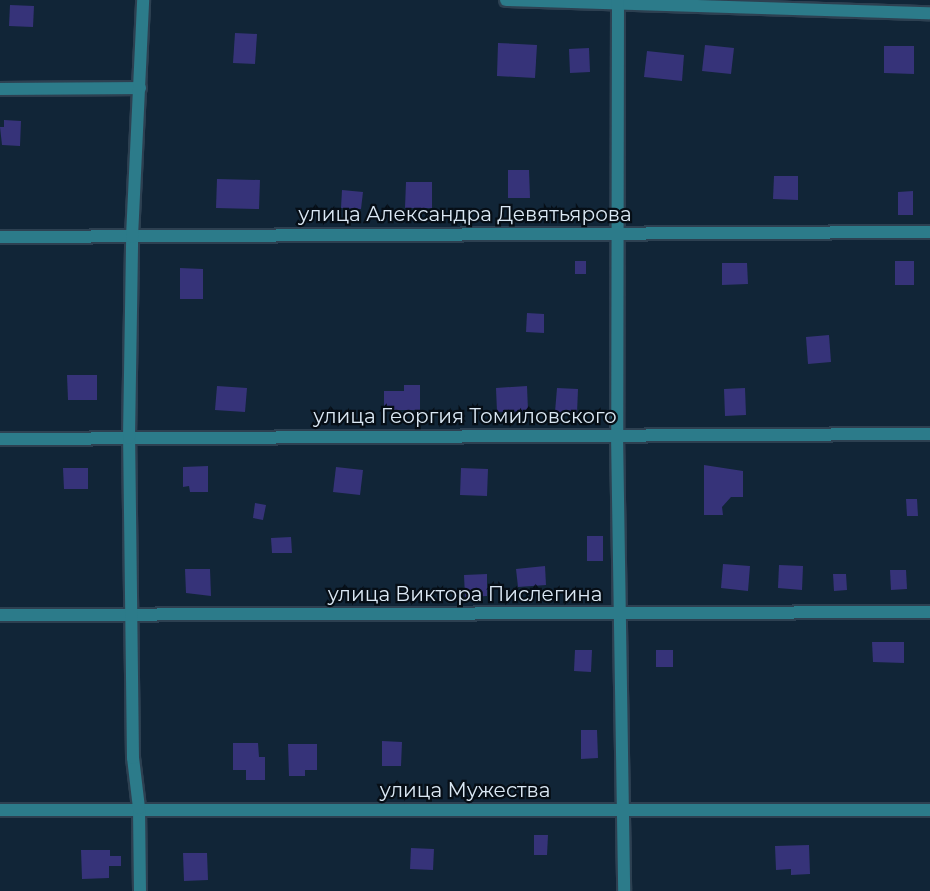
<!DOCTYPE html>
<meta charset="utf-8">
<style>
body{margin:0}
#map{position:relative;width:930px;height:891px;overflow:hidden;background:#112537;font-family:Montserrat,sans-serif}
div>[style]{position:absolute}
.building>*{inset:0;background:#363379}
.roads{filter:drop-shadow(2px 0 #2d4051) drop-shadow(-2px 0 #2d4051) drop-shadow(0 2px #2d4051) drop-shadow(0 -2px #2d4051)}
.street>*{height:12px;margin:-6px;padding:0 6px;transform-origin:6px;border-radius:6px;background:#2c7b8a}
span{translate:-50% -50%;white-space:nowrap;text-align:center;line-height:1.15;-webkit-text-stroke:4.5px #060e16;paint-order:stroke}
.street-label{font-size:20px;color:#dbe8f4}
</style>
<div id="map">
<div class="building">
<div style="clip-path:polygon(10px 5px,34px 6px,33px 27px,9px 26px)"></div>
<div style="clip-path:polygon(235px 33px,257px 34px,255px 64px,233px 63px)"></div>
<div style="clip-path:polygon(498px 43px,537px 45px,535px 78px,497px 76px)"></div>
<div style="clip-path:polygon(705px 45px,734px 48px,731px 74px,702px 71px)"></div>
<div style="clip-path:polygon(884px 46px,914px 46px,914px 74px,884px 73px)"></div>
<div style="clip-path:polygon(589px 48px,590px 72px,570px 73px,569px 49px)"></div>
<div style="clip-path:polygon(647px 51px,684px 55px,682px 81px,644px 77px)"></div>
<div style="clip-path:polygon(4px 120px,21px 121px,20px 146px,2px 145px,0 127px,4px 127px)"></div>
<div style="clip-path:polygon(508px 170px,529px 170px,530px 198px,508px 198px)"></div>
<div style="clip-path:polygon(774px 176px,798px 176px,798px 200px,773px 199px)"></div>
<div style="clip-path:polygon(217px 179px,260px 180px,259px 209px,216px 208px)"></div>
<div style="clip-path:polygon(406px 182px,432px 182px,432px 208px,405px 208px)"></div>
<div style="clip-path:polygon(342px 190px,363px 192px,361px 209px,341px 208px)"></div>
<div style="clip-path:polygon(913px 191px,913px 215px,898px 215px,898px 192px)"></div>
<div style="clip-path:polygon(575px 261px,586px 261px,586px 274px,575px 274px)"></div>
<div style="clip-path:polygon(895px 261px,914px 261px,914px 285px,895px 285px)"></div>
<div style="clip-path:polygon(722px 263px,747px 263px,748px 284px,722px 285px)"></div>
<div style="clip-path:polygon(180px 268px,203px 269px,203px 299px,180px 299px)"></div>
<div style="clip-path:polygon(527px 313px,544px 314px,544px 333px,526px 332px)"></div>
<div style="clip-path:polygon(829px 335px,831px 362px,808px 364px,806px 337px)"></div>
<div style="clip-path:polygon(67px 375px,97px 375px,97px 400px,68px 400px)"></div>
<div style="clip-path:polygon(404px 385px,420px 385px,420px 410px,384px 410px,384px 391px,404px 391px)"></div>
<div style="clip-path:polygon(217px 386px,247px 388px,245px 412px,215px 410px)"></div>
<div style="clip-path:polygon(527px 386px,528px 411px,497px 412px,496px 388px)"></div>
<div style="clip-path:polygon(557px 388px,578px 389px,577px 414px,555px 412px)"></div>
<div style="clip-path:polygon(745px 388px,746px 415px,725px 416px,724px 389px)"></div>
<div style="clip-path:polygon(704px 465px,743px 471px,743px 497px,731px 497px,722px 507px,723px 515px,704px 515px)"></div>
<div style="clip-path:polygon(208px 466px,208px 492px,190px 492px,189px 486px,183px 487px,183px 467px)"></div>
<div style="clip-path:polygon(336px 467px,363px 470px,360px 495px,333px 492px)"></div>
<div style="clip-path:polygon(63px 468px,88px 468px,88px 489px,64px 489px)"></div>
<div style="clip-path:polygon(461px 468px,488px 469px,487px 496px,460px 495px)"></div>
<div style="clip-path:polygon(906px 499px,917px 499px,918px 516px,907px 516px)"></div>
<div style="clip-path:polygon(255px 503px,266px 505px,263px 520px,253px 518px)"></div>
<div style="clip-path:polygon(587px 536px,603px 536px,603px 561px,587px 561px)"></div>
<div style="clip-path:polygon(291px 537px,292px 553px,272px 553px,271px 538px)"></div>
<div style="clip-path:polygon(723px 564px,750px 566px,748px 591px,721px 588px)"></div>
<div style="clip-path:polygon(779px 565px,803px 566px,802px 590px,778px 588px)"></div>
<div style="clip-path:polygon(545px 566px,546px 585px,518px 587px,516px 569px)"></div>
<div style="clip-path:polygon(185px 569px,210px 569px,211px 596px,186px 593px)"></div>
<div style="clip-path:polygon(890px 570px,906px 570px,907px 589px,891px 590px)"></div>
<div style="clip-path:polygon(487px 574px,487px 596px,465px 597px,464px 575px)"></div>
<div style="clip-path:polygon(833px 574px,846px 574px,847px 590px,834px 591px)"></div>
<div style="clip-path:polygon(872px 642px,904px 642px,904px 663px,873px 662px)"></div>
<div style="clip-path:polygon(575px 650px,592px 650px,591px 672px,574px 671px)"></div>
<div style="clip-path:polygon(656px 650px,673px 650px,673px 667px,656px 667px)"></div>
<div style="clip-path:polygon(581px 730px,597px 730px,598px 758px,581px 759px)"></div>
<div style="clip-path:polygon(382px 741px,402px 742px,401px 766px,382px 766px)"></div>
<div style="clip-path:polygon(233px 743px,258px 743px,259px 757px,265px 757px,265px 780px,246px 780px,246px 770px,233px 770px)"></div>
<div style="clip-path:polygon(288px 744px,317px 744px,317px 770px,305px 770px,305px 776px,289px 776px)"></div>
<div style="clip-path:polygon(534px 835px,548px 835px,547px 855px,534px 855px)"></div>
<div style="clip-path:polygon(809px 845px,810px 874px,791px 875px,791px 869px,776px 870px,775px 846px)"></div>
<div style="clip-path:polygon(411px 848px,434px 849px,433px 870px,410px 869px)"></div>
<div style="clip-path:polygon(81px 850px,110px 850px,110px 856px,121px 856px,121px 866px,109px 866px,109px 878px,82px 879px)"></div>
<div style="clip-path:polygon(183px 853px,207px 853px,208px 880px,184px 881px)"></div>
</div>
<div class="roads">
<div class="street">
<div style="left:506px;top:0;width:424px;rotate:1.8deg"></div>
<div style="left:618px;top:0;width:434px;rotate:90.1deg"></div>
<div style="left:617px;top:434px;width:457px;rotate:89.1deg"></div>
<div style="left:0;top:89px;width:140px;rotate:-0.4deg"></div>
<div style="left:0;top:237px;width:930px;rotate:-0.31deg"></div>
<div style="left:0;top:439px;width:930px;rotate:-0.31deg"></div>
<div style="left:0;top:615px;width:930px;rotate:-0.18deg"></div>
<div style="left:0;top:810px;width:930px"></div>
<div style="left:140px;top:891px;width:83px;rotate:-90.7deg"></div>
<div style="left:139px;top:808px;width:50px;rotate:-96.8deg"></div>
<div style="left:133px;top:758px;width:320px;rotate:-90.7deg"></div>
<div style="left:129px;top:438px;width:201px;rotate:-89.1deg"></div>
<div style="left:132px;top:237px;width:237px;rotate:-87.3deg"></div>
</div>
</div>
<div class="street-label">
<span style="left:465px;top:214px">улица Александра Девятьярова</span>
<span style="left:465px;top:416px">улица Георгия Томиловского</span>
<span style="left:465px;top:594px">улица Виктора Пислегина</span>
<span style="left:465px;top:790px">улица Мужества</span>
</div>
</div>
